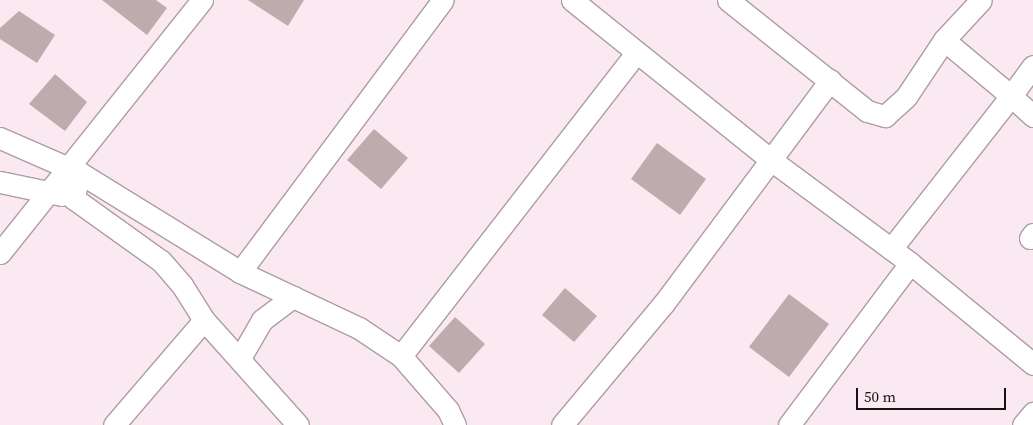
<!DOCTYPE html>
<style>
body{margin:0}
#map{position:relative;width:1033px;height:425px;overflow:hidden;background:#fae9f0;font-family:"Source Serif 4",serif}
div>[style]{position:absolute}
.building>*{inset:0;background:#beabad}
.roads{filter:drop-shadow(1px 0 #ae9da4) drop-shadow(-1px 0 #ae9da4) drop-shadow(0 1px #ae9da4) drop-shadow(0 -1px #ae9da4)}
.minor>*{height:21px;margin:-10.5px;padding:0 10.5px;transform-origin:10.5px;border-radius:10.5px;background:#fff}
span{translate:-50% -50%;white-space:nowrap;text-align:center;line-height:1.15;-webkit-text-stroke:5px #fae9f0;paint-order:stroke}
.scale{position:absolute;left:856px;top:388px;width:150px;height:22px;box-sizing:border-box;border:2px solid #181215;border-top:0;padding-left:6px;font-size:15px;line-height:18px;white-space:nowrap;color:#181215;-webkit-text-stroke:4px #fae9f0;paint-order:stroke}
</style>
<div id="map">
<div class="building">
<div style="clip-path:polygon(102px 0,156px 0,167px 8px,147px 35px)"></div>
<div style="clip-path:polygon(248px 0,304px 0,288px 26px)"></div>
<div style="clip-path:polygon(19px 11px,55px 35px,37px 63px,0 39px,0 28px)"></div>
<div style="clip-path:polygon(55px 74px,87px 102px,65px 131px,29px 104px)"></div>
<div style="clip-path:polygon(374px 129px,408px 158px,381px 189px,347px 160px)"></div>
<div style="clip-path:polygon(657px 143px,706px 179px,680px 215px,631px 179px)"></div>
<div style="clip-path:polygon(565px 288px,597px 316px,574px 342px,542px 315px)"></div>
<div style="clip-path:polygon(789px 294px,829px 324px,789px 377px,749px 347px)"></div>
<div style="clip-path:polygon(455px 317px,485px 344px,459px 373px,429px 346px)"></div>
</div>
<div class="roads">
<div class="minor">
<div style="left:572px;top:0;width:255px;rotate:38.8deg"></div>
<div style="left:771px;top:160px;width:173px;rotate:36.5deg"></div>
<div style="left:910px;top:263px;width:159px;rotate:39.4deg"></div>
<div style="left:728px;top:0;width:178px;rotate:38.6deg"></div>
<div style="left:867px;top:111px;width:19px;rotate:16deg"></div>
<div style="left:885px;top:116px;width:28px;rotate:-42deg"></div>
<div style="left:906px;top:97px;width:69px;rotate:-56.3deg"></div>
<div style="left:944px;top:40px;width:54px;rotate:-47.2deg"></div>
<div style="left:944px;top:40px;width:87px;rotate:39.9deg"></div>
<div style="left:1011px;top:96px;width:37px;rotate:-54deg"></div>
<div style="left:0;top:138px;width:87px;rotate:23.6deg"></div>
<div style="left:0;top:182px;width:63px;rotate:11.8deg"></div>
<div style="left:1030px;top:238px;width:5px;rotate:-53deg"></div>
<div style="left:891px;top:249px;width:194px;rotate:-51.9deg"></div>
<div style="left:1011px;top:96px;width:30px;rotate:42deg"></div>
<div style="left:0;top:253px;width:324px;rotate:-51.4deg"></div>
<div style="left:240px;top:272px;width:339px;rotate:-53.3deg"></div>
<div style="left:401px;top:356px;width:383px;rotate:-52.2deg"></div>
<div style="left:240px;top:358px;width:44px;rotate:-59.9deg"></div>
<div style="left:262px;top:320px;width:39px;rotate:-37deg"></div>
<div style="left:114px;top:425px;width:138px;rotate:-49.4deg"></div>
<div style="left:298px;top:425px;width:141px;rotate:-131.8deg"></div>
<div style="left:204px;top:320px;width:41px;rotate:-122.2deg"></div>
<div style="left:182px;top:285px;width:32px;rotate:-131deg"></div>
<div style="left:161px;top:261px;width:108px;rotate:-144.4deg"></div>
<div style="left:73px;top:198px;width:26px;rotate:-74deg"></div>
<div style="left:80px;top:173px;width:188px;rotate:31.7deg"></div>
<div style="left:240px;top:272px;width:132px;rotate:25.2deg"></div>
<div style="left:359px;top:328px;width:50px;rotate:33.7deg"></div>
<div style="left:401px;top:356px;width:72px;rotate:49deg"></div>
<div style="left:448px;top:410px;width:17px;rotate:65deg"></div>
<div style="left:562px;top:425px;width:159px;rotate:-50.1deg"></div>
<div style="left:664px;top:303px;width:278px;rotate:-53.3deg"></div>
<div style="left:789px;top:425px;width:202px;rotate:-53.2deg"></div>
<div style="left:1023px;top:425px;width:16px;rotate:-50deg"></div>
</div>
</div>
<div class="scale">50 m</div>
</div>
